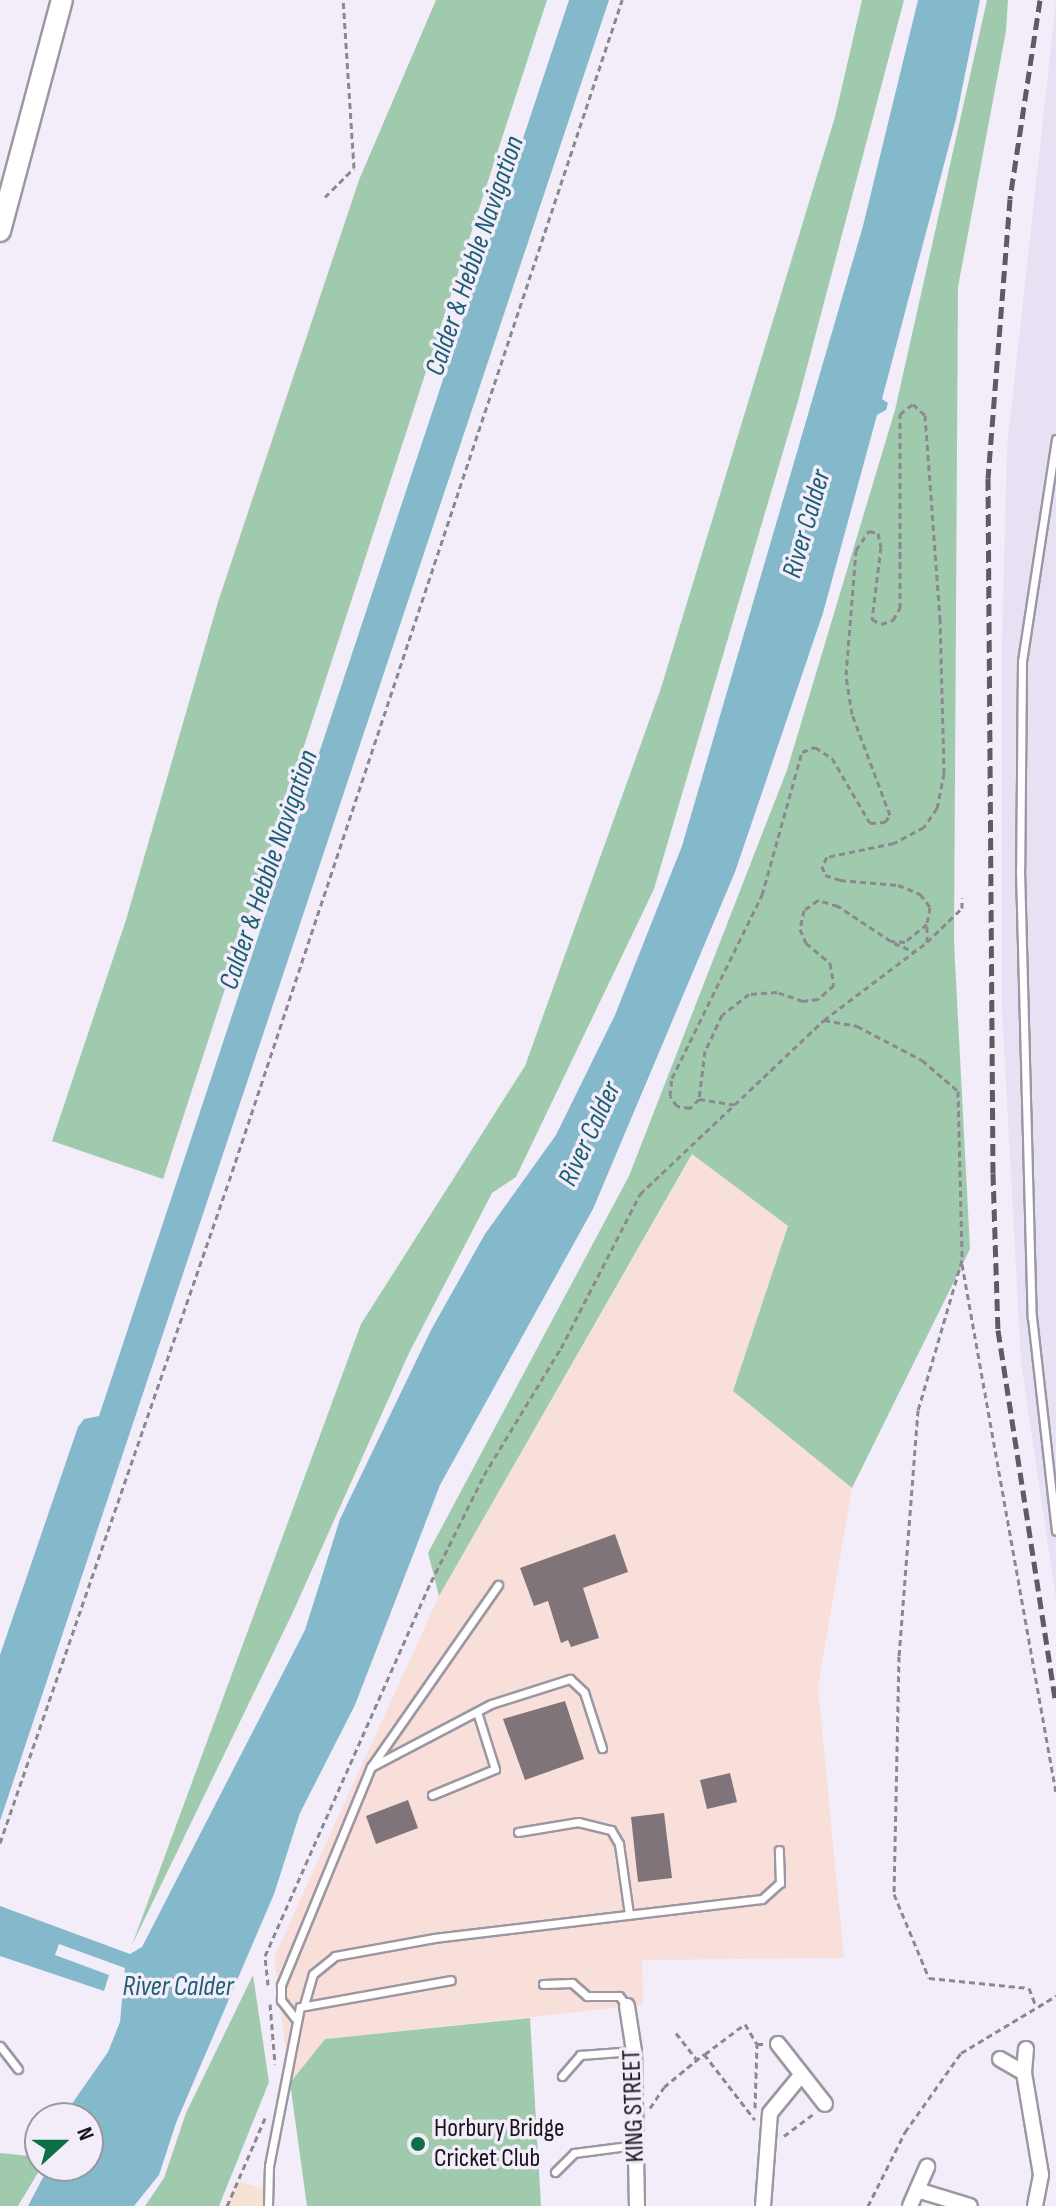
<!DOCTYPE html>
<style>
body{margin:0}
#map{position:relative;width:1056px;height:2206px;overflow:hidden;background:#f2edf9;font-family:"Sofia Sans Condensed",sans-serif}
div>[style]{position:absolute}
.commercial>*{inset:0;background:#f5e2d2}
.industrial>*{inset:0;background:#f9dfda}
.built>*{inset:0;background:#e8e1f3}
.green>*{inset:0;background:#a0caad}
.water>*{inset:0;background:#84b8cb}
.building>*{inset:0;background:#7e747a}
.path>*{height:3px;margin-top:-1.5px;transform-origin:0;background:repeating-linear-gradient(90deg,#8c8890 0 6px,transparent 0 10px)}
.roads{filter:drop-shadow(2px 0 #9c97a2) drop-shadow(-2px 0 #9c97a2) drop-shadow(0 2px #9c97a2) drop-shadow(0 -2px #9c97a2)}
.service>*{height:7px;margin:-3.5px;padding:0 3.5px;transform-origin:3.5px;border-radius:3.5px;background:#fff}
.minor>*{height:14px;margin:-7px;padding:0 7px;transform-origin:7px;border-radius:7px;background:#fff}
.secondary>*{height:20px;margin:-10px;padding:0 10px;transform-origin:10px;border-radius:10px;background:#fff}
.rail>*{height:5px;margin-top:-2.5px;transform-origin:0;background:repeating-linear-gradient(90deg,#5e5b61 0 12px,transparent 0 18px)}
.dots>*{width:22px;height:22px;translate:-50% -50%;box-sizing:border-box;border:4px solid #f2edf9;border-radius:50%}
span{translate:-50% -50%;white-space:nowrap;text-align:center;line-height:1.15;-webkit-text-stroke:7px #f2edf9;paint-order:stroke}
.street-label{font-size:26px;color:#171519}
.poi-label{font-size:26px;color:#171519}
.left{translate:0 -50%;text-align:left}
.water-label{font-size:28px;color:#1d6074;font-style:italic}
.north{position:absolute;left:24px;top:2102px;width:80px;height:80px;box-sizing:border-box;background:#f2edf9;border:2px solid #9a979f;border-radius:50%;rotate:69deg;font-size:22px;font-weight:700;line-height:32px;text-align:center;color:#171519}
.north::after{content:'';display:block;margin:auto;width:28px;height:36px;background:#0d6f45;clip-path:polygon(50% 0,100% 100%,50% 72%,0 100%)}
</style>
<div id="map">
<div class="commercial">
<div style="clip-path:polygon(237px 2181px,268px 2190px,274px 2206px,227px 2206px)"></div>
</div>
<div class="industrial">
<div style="clip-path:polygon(693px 1154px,788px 1226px,733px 1391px,852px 1488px,818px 1687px,844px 1958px,642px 1960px,643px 2005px,325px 2039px,290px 2083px,274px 1957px,439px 1596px)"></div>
</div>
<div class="built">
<div style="clip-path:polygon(1056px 0,1056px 1600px,1021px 1362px,1002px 1009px,1002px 641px,1007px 448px)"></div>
</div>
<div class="green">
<div style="clip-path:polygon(436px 0,547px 0,163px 1179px,52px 1141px,126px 920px,218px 602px,359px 180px)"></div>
<div style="clip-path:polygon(862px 0,904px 0,798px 401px,654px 889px,516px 1177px,492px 1193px,409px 1353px,293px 1612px,132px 1945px,361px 1324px,525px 1066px,661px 688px,835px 117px)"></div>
<div style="clip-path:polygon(987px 0,1008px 0,1006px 31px,958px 287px,954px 942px,970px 1249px,852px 1488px,733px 1391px,788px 1226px,692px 1154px,439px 1596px,428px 1553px,629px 1176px,787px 770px,895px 410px)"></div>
<div style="clip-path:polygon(253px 1975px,269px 2082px,219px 2206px,145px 2206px,164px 2178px,186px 2113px)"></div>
<div style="clip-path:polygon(530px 2018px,541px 2206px,307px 2206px,290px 2083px,325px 2039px)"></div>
<div style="clip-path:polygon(0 2153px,40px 2157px,42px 2166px,18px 2206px,0 2206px)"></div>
</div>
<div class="water">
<div style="clip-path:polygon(569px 0,609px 0,0 1821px,0 1655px,78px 1427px,84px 1419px,99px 1416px)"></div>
<div style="clip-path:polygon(918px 0,980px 0,956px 119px,882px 399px,888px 403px,886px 410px,877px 415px,823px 613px,735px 872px,593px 1209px,440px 1485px,355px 1705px,300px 1813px,274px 1894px,176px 2123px,159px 2175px,134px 2206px,28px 2206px,49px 2166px,88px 2166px,88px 2118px,62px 2118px,108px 2052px,120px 2022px,125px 1968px,59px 1944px,55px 1955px,109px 1975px,104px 1991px,0 1956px,0 1906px,130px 1954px,142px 1947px,305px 1630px,340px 1519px,431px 1330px,485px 1234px,556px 1135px,615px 1015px,682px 846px,863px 226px)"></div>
</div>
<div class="building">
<div style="clip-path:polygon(615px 1534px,628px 1572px,583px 1588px,599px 1638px,571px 1647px,568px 1640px,561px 1643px,548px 1601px,534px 1606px,520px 1568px)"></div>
<div style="clip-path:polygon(565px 1701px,584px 1759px,525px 1780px,503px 1719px)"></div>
<div style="clip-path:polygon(730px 1773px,737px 1802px,707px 1809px,700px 1780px)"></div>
<div style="clip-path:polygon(408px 1800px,418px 1828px,376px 1844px,366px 1816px)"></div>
<div style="clip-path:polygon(664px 1813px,672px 1878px,638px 1882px,631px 1817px)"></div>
</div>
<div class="path">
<div style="left:325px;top:197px;width:41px;rotate:-45deg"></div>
<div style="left:354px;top:168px;width:168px;rotate:-93.7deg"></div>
<div style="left:913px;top:404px;width:16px;rotate:43deg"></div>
<div style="left:925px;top:415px;width:204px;rotate:85.8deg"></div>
<div style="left:940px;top:618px;width:155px;rotate:88.5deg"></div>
<div style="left:944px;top:773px;width:36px;rotate:101deg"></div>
<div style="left:937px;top:808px;width:23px;rotate:124deg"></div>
<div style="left:924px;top:827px;width:34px;rotate:152deg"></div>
<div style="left:894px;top:843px;width:68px;rotate:168.2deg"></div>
<div style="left:827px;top:857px;width:10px;rotate:119deg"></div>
<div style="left:822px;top:866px;width:9px;rotate:72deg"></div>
<div style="left:825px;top:875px;width:16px;rotate:18deg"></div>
<div style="left:840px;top:880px;width:58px;rotate:4.9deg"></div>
<div style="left:898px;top:885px;width:24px;rotate:22deg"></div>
<div style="left:920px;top:894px;width:16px;rotate:52deg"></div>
<div style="left:930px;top:907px;width:17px;rotate:100deg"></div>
<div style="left:927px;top:924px;width:28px;rotate:141deg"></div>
<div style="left:905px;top:942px;width:14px;rotate:-176deg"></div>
<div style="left:891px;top:941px;width:64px;rotate:-146.6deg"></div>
<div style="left:838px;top:906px;width:21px;rotate:-163deg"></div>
<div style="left:818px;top:900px;width:17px;rotate:144deg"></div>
<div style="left:804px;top:910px;width:19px;rotate:102deg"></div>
<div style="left:800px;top:929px;width:15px;rotate:67deg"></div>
<div style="left:806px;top:943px;width:31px;rotate:40deg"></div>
<div style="left:830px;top:963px;width:22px;rotate:80deg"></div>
<div style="left:834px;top:985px;width:21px;rotate:139deg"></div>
<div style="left:818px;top:999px;width:15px;rotate:172deg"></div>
<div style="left:803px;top:1001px;width:28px;rotate:-161deg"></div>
<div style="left:777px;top:992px;width:28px;rotate:176deg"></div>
<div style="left:749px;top:994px;width:34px;rotate:142deg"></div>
<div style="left:722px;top:1015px;width:40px;rotate:115deg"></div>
<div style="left:705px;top:1051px;width:48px;rotate:97.1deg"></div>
<div style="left:699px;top:1099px;width:13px;rotate:135deg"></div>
<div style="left:690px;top:1108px;width:13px;rotate:-171deg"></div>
<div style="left:677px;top:1106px;width:12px;rotate:-125deg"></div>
<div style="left:670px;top:1096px;width:18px;rotate:-84deg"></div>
<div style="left:672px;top:1078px;width:204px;rotate:-63.8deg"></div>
<div style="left:762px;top:895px;width:148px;rotate:-74.4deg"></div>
<div style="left:802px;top:752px;width:14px;rotate:-21deg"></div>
<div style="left:815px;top:747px;width:20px;rotate:33deg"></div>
<div style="left:832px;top:758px;width:75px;rotate:59.7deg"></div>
<div style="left:870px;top:823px;width:15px;rotate:-4deg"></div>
<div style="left:885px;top:822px;width:9px;rotate:-54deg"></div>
<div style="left:890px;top:815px;width:108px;rotate:-110.6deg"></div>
<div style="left:852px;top:714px;width:39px;rotate:-99deg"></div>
<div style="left:846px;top:675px;width:125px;rotate:-85.4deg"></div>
<div style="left:856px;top:550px;width:23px;rotate:-56deg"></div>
<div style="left:869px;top:531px;width:9px;rotate:13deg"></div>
<div style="left:878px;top:533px;width:14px;rotate:78deg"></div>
<div style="left:881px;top:547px;width:73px;rotate:97.1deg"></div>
<div style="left:872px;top:619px;width:10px;rotate:29deg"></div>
<div style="left:881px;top:624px;width:13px;rotate:-18deg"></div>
<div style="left:893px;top:620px;width:14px;rotate:-60deg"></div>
<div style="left:900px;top:608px;width:194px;rotate:-90deg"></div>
<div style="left:900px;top:414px;width:16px;rotate:-38deg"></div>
<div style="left:927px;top:926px;width:16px;rotate:90deg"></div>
<div style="left:894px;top:943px;width:23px;rotate:23deg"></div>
<div style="left:824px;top:1020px;width:129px;rotate:-37.1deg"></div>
<div style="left:927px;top:942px;width:49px;rotate:-44.2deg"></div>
<div style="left:962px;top:908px;width:10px;rotate:-90deg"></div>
<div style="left:699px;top:1099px;width:36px;rotate:9deg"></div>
<div style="left:962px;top:1264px;width:537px;rotate:79.92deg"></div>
<div style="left:0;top:1843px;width:700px;rotate:-70.92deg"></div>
<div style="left:229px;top:1181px;width:1245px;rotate:-71.59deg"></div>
<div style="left:268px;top:1985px;width:29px;rotate:-96deg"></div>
<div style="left:265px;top:1956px;width:409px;rotate:-66.1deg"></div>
<div style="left:431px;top:1582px;width:119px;rotate:-63.6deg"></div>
<div style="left:484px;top:1475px;width:149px;rotate:-58.8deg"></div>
<div style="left:561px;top:1348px;width:173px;rotate:-62.8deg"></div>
<div style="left:640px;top:1194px;width:253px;rotate:-43.4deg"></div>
<div style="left:824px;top:1020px;width:34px;rotate:10deg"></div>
<div style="left:857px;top:1026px;width:73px;rotate:27.6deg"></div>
<div style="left:922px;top:1060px;width:48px;rotate:40.7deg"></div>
<div style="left:958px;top:1091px;width:169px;rotate:88.6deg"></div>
<div style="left:962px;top:1260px;width:156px;rotate:106.3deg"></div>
<div style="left:918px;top:1410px;width:247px;rotate:94.4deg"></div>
<div style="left:899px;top:1656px;width:238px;rotate:91.2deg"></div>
<div style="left:894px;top:1894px;width:91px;rotate:67.4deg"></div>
<div style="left:929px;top:1978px;width:100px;rotate:5.7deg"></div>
<div style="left:1029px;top:1988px;width:19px;rotate:69deg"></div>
<div style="left:270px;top:2004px;width:60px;rotate:85.2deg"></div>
<div style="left:676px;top:2033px;width:34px;rotate:52deg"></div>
<div style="left:705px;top:2054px;width:50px;rotate:-36.9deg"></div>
<div style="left:745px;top:2024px;width:23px;rotate:59deg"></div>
<div style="left:650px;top:2108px;width:25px;rotate:-56deg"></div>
<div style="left:664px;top:2087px;width:52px;rotate:-39.5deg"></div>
<div style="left:704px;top:2054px;width:83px;rotate:52.3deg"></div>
<div style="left:755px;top:2108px;width:64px;rotate:-88.2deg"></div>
<div style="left:757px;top:2044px;width:8px"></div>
<div style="left:784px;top:2136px;width:36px;rotate:-37deg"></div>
<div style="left:227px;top:2206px;width:96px;rotate:-66.6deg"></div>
<div style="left:868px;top:2206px;width:83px;rotate:-63.4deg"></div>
<div style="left:905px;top:2132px;width:97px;rotate:-54.7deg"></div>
<div style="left:961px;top:2053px;width:111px;rotate:-31deg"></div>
</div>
<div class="roads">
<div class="service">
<div style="left:1056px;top:439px;width:225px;rotate:98.7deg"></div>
<div style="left:1022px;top:661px;width:209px;rotate:90.5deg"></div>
<div style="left:1020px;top:870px;width:447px;rotate:88.5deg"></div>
<div style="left:1032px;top:1317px;width:215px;rotate:83.6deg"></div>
<div style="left:373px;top:1766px;width:133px;rotate:-27.7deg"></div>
<div style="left:491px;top:1704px;width:83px;rotate:-17.6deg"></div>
<div style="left:570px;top:1679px;width:19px;rotate:43deg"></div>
<div style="left:584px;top:1692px;width:59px;rotate:72.2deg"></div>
<div style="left:432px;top:1795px;width:68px;rotate:-22.4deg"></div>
<div style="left:495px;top:1769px;width:60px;rotate:-107.5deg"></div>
<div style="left:518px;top:1832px;width:61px;rotate:-9.5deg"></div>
<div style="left:578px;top:1822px;width:34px;rotate:14deg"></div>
<div style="left:611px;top:1830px;width:16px;rotate:60deg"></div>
<div style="left:619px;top:1844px;width:71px;rotate:81.9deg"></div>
<div style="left:543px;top:1984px;width:29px;rotate:-2deg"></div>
<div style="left:572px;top:1983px;width:20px;rotate:41deg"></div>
<div style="left:587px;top:1996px;width:32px"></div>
<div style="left:619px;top:1996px;width:13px;rotate:51deg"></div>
<div style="left:304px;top:2005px;width:32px;rotate:-74deg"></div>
<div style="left:313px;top:1974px;width:28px;rotate:-39deg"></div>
<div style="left:335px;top:1956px;width:101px;rotate:-10.3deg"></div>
<div style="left:434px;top:1938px;width:330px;rotate:-6.8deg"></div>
<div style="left:762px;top:1899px;width:24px;rotate:-42deg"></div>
<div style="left:780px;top:1883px;width:33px;rotate:-92deg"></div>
<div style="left:295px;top:2018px;width:23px;rotate:-128deg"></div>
<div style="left:281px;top:2000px;width:15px;rotate:-90deg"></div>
<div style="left:281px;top:1985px;width:236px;rotate:-67.6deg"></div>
<div style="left:371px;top:1767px;width:222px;rotate:-55.1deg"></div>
<div style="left:0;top:2046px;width:29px;rotate:52deg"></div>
<div style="left:562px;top:2076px;width:28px;rotate:-49deg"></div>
<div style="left:580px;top:2055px;width:54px;rotate:-4.2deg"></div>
<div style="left:555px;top:2172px;width:27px;rotate:-45deg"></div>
<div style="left:574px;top:2153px;width:63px;rotate:-7.4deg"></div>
<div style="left:268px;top:2206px;width:40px;rotate:-88.6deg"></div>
<div style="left:269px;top:2166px;width:162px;rotate:-79deg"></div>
<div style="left:300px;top:2007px;width:153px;rotate:-10.1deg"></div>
</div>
<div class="minor">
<div style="left:627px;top:2006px;width:46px;rotate:81.2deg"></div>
<div style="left:634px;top:2051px;width:155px;rotate:88.9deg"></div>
<div style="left:778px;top:2044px;width:76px;rotate:51.9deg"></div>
<div style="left:1026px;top:2049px;width:24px;rotate:95deg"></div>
<div style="left:1024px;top:2073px;width:103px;rotate:80.5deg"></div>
<div style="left:1041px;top:2175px;width:32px;rotate:101deg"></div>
<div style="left:1000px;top:2059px;width:28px;rotate:30deg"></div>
<div style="left:917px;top:2190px;width:55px;rotate:16.8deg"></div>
<div style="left:763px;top:2206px;width:93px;rotate:-85.7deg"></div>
<div style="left:770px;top:2113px;width:50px;rotate:-50.6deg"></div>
<div style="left:910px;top:2206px;width:43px;rotate:-66.4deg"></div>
</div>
<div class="secondary">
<div style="left:0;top:231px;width:239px;rotate:-75deg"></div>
</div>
</div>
<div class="rail">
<div style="left:1040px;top:0;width:201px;rotate:98.6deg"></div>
<div style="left:1010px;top:199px;width:280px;rotate:94.5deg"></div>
<div style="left:988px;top:478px;width:695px;rotate:89.59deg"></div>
<div style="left:993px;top:1173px;width:157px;rotate:88.2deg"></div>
<div style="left:998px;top:1330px;width:378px;rotate:81.2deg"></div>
</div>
<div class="dots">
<div style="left:418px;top:2144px;background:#0d6f45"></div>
</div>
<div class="street-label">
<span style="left:634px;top:2106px;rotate:-92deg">KING STREET</span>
</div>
<div class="poi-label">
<span class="left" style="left:434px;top:2144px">Horbury Bridge<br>Cricket Club</span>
</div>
<div class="water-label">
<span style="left:475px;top:256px;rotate:-71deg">Calder &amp; Hebble Navigation</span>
<span style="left:807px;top:524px;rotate:-74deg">River Calder</span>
<span style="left:269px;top:870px;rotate:-71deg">Calder &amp; Hebble Navigation</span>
<span style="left:590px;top:1134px;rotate:-65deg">River Calder</span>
<span style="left:178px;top:1987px">River Calder</span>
</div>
<div class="north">N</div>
</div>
